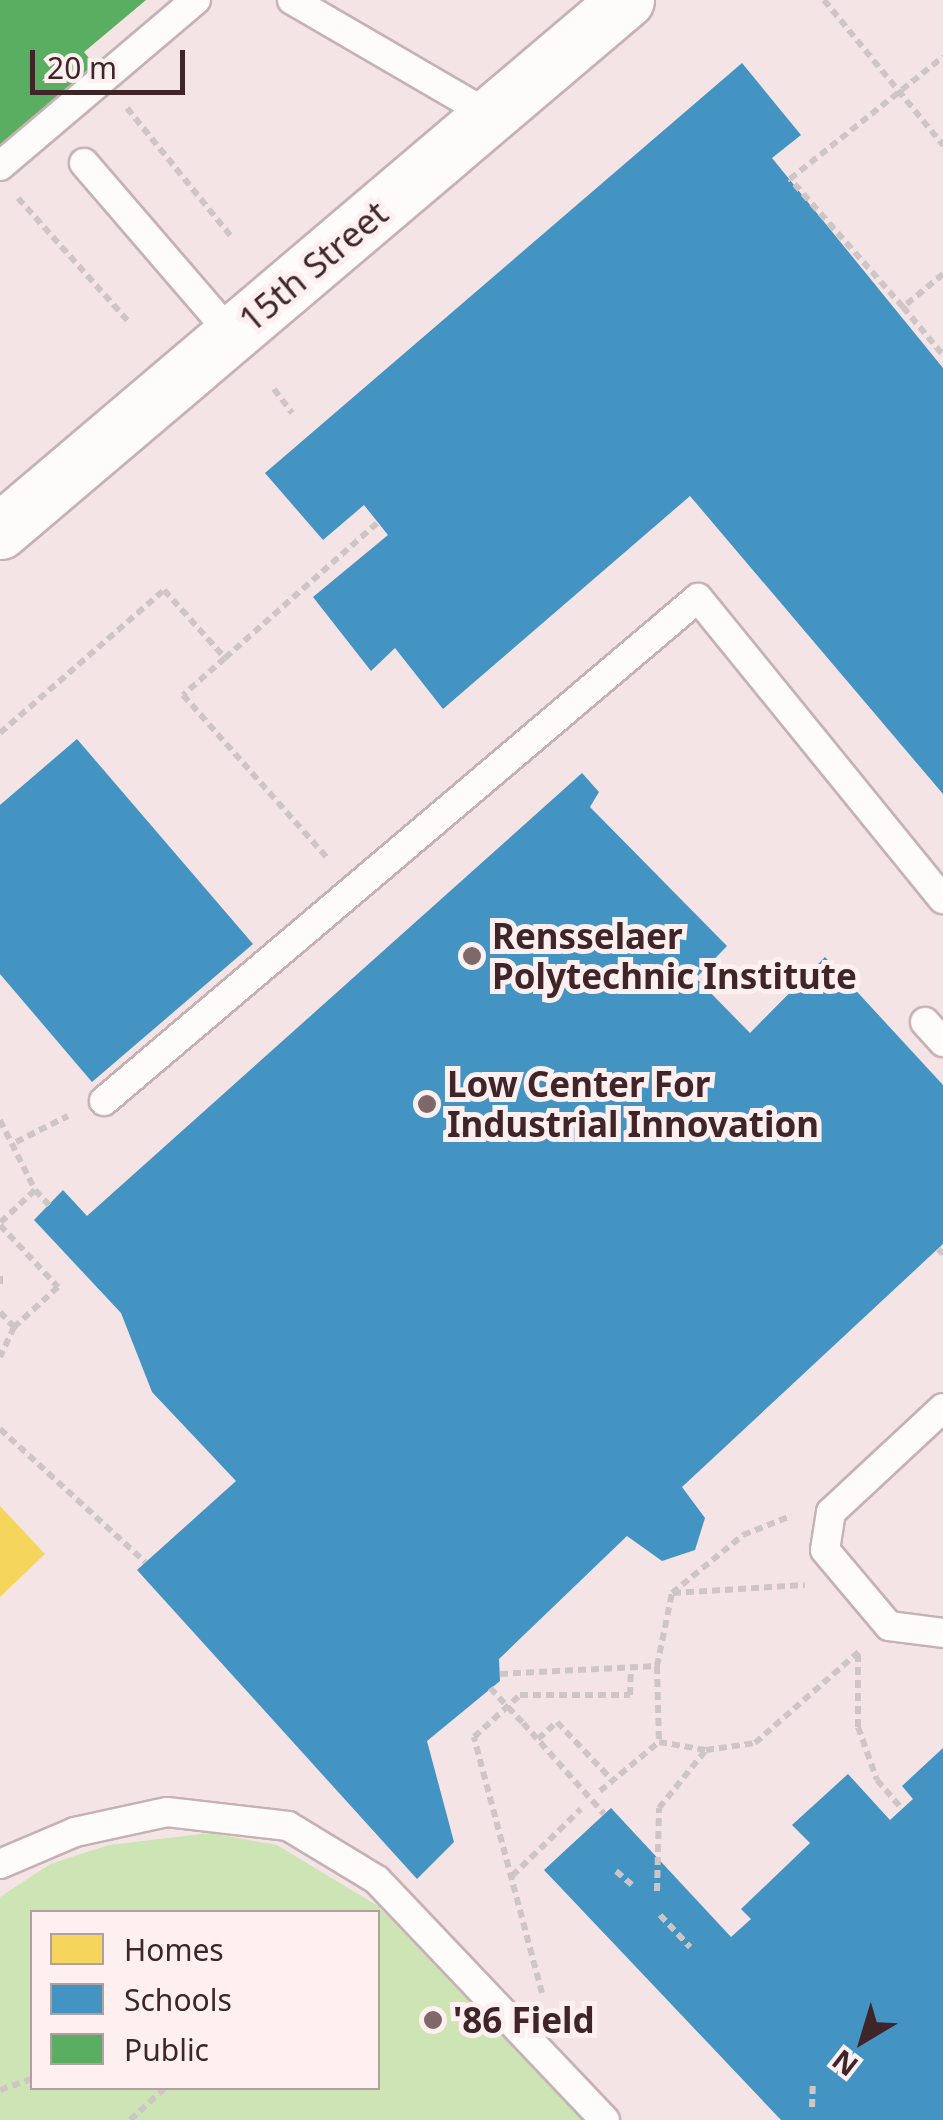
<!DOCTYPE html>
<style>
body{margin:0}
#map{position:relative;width:943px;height:2120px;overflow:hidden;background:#f5e4e6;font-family:"Noto Sans",sans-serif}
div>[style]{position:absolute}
.green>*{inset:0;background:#cde4b4}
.homes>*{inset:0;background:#f6d55c}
.schools>*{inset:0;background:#4393c3}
.public>*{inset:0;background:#5aae61}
.path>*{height:6px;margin-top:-3px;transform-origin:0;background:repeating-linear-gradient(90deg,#cec6c6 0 8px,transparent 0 13px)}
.roads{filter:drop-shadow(2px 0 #c6b2b4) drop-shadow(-2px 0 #c6b2b4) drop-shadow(0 2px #c6b2b4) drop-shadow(0 -2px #c6b2b4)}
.service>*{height:28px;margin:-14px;padding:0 14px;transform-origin:14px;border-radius:14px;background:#fefbfb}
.tertiary>*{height:55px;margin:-27.5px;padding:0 27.5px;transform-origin:27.5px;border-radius:27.5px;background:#fefbfb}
.path-bridge>*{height:6px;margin-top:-3px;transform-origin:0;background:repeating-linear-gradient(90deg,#cec6c6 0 8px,transparent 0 13px)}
.dots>*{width:28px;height:28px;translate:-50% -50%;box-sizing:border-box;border:5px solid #fef0f0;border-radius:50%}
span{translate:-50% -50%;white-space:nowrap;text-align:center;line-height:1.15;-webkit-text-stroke:10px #fef0f0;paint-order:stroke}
.street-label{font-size:35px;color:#3f2527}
.poi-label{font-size:35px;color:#3f2527;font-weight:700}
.left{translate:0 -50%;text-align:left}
.legend{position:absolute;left:30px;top:1910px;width:350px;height:180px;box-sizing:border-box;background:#fef0f0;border:2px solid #b29fa0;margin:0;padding:12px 18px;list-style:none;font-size:30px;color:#3f2527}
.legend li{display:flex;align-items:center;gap:20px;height:50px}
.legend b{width:50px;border:2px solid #b29fa0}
.north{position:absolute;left:813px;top:1990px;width:100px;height:100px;-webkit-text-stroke:8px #fef0f0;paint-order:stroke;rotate:218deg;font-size:28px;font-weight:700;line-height:40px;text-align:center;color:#3f2527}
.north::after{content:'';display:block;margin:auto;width:35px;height:45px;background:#3f2527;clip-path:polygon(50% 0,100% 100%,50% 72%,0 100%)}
.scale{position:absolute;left:30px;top:50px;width:155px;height:45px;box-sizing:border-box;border:5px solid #3f2527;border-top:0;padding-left:12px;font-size:30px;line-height:35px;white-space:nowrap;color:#3f2527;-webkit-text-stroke:8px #fef0f0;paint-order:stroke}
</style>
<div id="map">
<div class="green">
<div style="clip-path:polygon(evenodd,210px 1833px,277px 1845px,378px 1906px,582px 2120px,0 2120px,0 1897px,50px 1864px,109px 1845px,210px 1833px,32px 1912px,378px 1912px,378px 2088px,32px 2088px,32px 1912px)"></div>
</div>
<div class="homes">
<div style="clip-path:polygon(0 1506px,45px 1554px,0 1597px)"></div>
</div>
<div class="schools">
<div style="clip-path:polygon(742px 63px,801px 135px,772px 158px,943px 368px,943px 794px,690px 496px,443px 709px,395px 648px,371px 671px,313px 597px,388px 535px,364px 505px,323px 540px,265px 473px)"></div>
<div style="clip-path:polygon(77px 739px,253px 944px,92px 1082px,0 974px,0 805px)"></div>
<div style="clip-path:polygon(582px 773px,599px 792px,590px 807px,727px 946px,696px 978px,750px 1033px,825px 957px,943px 1085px,943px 1244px,682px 1487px,705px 1518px,695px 1550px,662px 1561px,627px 1536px,499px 1659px,500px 1681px,427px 1741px,454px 1842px,417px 1879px,137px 1570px,236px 1481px,152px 1392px,121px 1313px,34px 1220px,63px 1190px,87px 1216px)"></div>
<div style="clip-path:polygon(943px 1748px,943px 2120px,781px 2120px,544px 1870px,611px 1808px,731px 1937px,751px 1919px,741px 1909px,810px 1843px,792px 1825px,848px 1774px,890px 1820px,913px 1799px,902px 1786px)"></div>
</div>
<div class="public">
<div style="clip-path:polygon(0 0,146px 0,84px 52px,97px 68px,0 151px)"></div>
</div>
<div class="path">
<div style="left:824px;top:0;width:188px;rotate:50.6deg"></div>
<div style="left:127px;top:108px;width:164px;rotate:51deg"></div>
<div style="left:18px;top:198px;width:165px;rotate:48.2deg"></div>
<div style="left:943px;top:274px;width:52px;rotate:140.5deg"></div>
<div style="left:903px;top:307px;width:62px;rotate:50.2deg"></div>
<div style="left:903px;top:307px;width:171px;rotate:-131.4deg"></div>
<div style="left:790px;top:179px;width:196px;rotate:-38.6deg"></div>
<div style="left:274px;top:389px;width:30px;rotate:53deg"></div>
<div style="left:225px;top:658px;width:205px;rotate:-41.6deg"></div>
<div style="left:0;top:733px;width:218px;rotate:-41.1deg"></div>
<div style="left:164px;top:590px;width:91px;rotate:48.1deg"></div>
<div style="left:225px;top:658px;width:56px;rotate:138.6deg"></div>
<div style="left:183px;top:695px;width:219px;rotate:48.5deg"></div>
<div style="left:0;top:1120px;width:78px;rotate:63.4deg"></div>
<div style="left:35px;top:1190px;width:48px;rotate:136.7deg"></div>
<div style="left:16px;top:1142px;width:58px;rotate:-26.6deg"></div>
<div style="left:35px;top:1190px;width:21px;rotate:47deg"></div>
<div style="left:0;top:1225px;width:85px;rotate:46.9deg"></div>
<div style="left:58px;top:1287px;width:59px;rotate:137.7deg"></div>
<div style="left:14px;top:1327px;width:33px;rotate:115deg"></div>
<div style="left:938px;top:1249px;width:7px;rotate:45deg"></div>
<div style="left:0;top:1276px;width:11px;rotate:90deg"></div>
<div style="left:0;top:1312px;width:21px;rotate:47deg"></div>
<div style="left:0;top:1429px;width:197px;rotate:42.5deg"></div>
<div style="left:673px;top:1593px;width:132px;rotate:-3.5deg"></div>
<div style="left:858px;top:1654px;width:73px;rotate:90deg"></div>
<div style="left:858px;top:1727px;width:56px;rotate:70.3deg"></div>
<div style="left:877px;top:1780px;width:38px;rotate:49deg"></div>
<div style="left:657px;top:1666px;width:75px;rotate:-78.4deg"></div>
<div style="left:672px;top:1593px;width:92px;rotate:-39.2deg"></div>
<div style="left:743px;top:1535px;width:52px;rotate:-21.6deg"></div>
<div style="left:500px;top:1674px;width:157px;rotate:-2.9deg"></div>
<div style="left:657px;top:1666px;width:76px;rotate:88.5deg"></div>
<div style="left:523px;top:1723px;width:122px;rotate:48.3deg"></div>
<div style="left:538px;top:1739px;width:25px;rotate:-42deg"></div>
<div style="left:557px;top:1722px;width:80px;rotate:46.5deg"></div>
<div style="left:600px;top:1791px;width:77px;rotate:-39.7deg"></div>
<div style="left:659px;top:1742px;width:48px;rotate:9.7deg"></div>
<div style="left:706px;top:1750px;width:49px;rotate:-8.1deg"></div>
<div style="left:755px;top:1743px;width:142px;rotate:-41.3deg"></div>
<div style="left:616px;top:1871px;width:21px;rotate:41deg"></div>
<div style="left:512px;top:1876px;width:96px;rotate:-44.2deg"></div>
<div style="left:657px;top:1891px;width:83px;rotate:-88.6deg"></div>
<div style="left:659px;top:1808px;width:75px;rotate:-51deg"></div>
<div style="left:660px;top:1915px;width:44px;rotate:46.8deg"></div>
<div style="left:542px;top:1993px;width:265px;rotate:-104.9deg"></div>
<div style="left:474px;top:1737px;width:62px;rotate:-42.4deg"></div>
<div style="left:520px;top:1695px;width:110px"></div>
<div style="left:630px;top:1695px;width:26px;rotate:-88deg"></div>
<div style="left:0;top:2090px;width:34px;rotate:-19deg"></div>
<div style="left:812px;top:2107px;width:23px;rotate:-88deg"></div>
<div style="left:130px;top:2120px;width:47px;rotate:-42.4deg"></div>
</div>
<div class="roads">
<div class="service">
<div style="left:292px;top:0;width:230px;rotate:30.2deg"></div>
<div style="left:84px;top:163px;width:227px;rotate:49.3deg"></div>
<div style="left:0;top:166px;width:257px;rotate:-40.3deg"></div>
<div style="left:925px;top:1022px;width:27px;rotate:48deg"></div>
<div style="left:104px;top:1101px;width:778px;rotate:-40.26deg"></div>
<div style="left:698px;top:598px;width:388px;rotate:50.9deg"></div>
<div style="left:943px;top:1408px;width:153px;rotate:137.1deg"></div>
<div style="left:831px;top:1512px;width:38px;rotate:99deg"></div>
<div style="left:825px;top:1550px;width:99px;rotate:49.9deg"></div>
<div style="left:889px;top:1626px;width:54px;rotate:7.4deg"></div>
<div style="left:0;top:1864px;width:82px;rotate:-23.1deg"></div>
<div style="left:75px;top:1832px;width:94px;rotate:-12.3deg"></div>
<div style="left:167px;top:1812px;width:122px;rotate:6.6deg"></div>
<div style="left:288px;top:1826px;width:104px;rotate:31.2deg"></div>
<div style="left:377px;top:1880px;width:331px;rotate:46.5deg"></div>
</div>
<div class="tertiary">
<div style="left:0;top:531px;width:821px;rotate:-40.31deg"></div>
</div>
</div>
<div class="path-bridge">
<div style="left:490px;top:1688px;width:48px;rotate:46.7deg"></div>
</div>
<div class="dots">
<div style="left:472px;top:956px;background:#7f686a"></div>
<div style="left:427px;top:1104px;background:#7f686a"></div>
<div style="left:433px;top:2020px;background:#7f686a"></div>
</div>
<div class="street-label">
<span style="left:313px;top:266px;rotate:-40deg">15th Street</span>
</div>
<div class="poi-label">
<span class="left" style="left:492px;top:956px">Rensselaer<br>Polytechnic Institute</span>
<span class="left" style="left:447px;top:1104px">Low Center For<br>Industrial Innovation</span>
<span class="left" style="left:453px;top:2020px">'86 Field</span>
</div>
<ul class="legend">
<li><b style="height:28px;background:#f6d55c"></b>Homes</li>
<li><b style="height:28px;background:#4393c3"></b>Schools</li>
<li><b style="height:28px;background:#5aae61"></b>Public</li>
</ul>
<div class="north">N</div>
<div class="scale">20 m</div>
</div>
